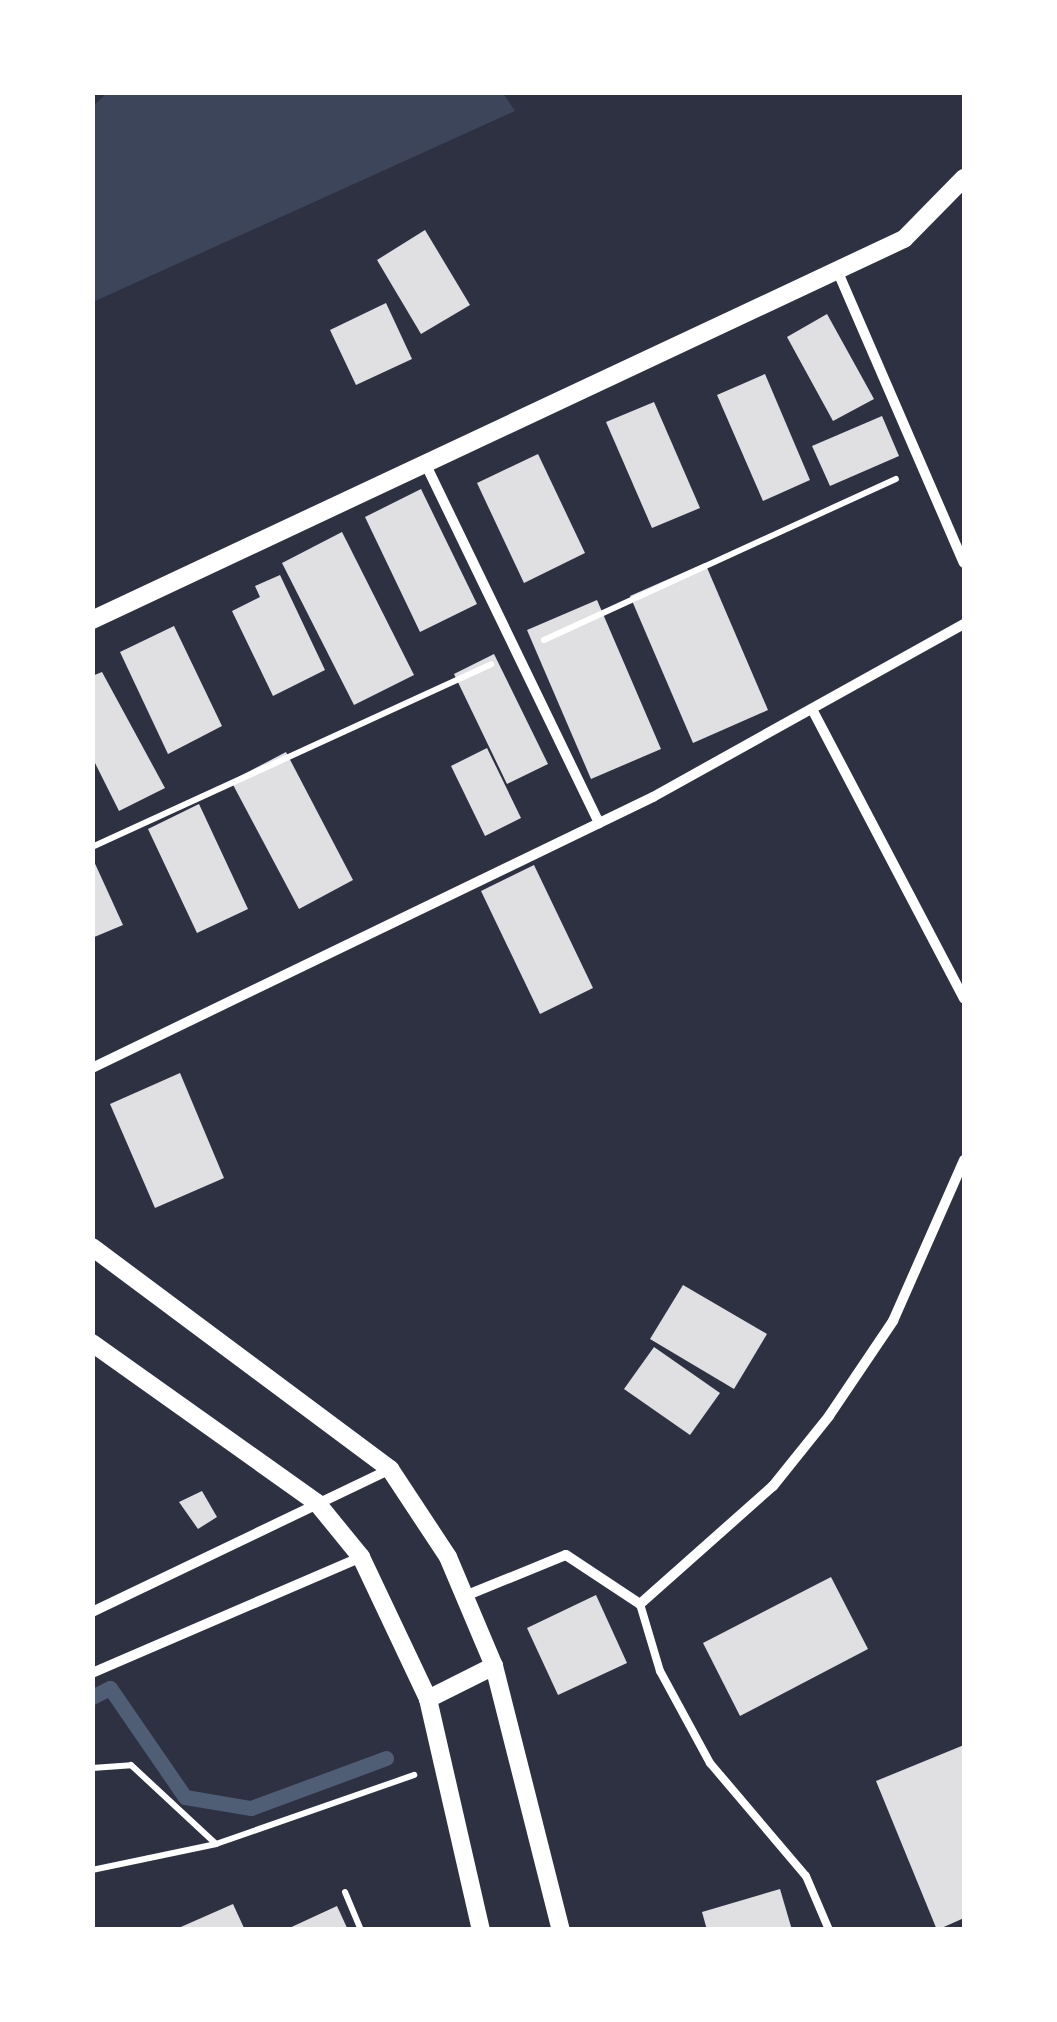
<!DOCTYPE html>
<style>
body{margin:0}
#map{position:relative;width:1057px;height:2022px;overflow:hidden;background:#2d3142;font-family:Rubik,sans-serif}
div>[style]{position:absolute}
.green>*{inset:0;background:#3c4559}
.stream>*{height:15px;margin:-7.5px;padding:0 7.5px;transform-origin:7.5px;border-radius:7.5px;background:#4f5d75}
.building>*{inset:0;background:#e0e0e3}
.path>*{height:6px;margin:-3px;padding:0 3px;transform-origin:3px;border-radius:3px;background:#fff}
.service>*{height:8px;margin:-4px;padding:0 4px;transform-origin:4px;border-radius:4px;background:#fff}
.minor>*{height:10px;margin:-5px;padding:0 5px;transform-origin:5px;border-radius:5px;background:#fff}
.tertiary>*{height:18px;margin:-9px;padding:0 9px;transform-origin:9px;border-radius:9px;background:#fff}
span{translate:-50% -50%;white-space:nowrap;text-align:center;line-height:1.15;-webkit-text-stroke:10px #fff;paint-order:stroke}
.frame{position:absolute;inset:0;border:95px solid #fff;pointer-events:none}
</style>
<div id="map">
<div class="green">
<div style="clip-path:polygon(503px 93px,515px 111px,93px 302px,93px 106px,107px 93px)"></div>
</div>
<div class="stream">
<div style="left:92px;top:1697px;width:20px;rotate:-27deg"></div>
<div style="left:110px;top:1688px;width:132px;rotate:55.5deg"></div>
<div style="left:185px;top:1797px;width:67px;rotate:9.5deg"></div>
<div style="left:251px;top:1808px;width:144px;rotate:-20.3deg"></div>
</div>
<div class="building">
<div style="clip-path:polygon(425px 230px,470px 305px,421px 334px,377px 260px)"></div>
<div style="clip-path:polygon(386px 303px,412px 359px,356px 385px,330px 330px)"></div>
<div style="clip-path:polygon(827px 314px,874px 399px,833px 421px,787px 337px)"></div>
<div style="clip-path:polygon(765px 374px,810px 480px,763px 501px,717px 395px)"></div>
<div style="clip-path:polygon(654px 402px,700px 508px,652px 528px,606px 422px)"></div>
<div style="clip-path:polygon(882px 416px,899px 456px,830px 486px,812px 446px)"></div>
<div style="clip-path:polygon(538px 454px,585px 553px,524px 583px,477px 483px)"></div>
<div style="clip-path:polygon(421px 489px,477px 604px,420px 632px,365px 517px)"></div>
<div style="clip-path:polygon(342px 532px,414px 675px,354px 705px,282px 563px)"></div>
<div style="clip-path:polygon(705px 563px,768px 710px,693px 743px,630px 596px)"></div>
<div style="clip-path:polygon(280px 575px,325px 670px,273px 696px,232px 611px,260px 597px,255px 586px)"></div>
<div style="clip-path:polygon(597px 600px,661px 749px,591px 779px,527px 630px)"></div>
<div style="clip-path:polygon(174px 626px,222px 726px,168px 754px,120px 652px)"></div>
<div style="clip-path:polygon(494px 654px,548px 764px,507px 784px,454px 674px)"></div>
<div style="clip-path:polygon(102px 672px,165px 788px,119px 811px,92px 757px,92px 676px)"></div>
<div style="clip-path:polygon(487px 748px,521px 818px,485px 836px,451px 766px)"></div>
<div style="clip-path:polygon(286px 752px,353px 880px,299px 909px,231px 781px)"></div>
<div style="clip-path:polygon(199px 804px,248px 909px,197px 933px,148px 829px)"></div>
<div style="clip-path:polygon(92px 857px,123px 925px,92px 938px)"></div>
<div style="clip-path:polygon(534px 865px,593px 988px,540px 1014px,481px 891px)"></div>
<div style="clip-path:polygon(180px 1073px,224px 1178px,155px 1208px,110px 1104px)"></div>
<div style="clip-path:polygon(683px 1285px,767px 1334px,734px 1389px,650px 1339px)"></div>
<div style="clip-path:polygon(654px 1347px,720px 1393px,690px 1435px,624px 1389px)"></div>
<div style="clip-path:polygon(202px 1491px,217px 1517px,198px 1529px,179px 1502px)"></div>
<div style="clip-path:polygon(831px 1577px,868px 1649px,740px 1716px,703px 1643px)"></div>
<div style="clip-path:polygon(596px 1595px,627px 1663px,558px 1695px,527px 1628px)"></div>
<div style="clip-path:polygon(964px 1745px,964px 1918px,937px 1930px,876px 1781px)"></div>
<div style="clip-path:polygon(780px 1889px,792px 1930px,707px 1930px,702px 1912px)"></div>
<div style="clip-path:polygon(233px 1904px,244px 1928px,174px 1930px)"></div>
<div style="clip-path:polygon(337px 1906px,348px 1930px,285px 1930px)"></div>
</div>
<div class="path">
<div style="left:544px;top:640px;width:387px;rotate:-24.6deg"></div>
<div style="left:92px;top:847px;width:439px;rotate:-24.6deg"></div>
<div style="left:92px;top:1768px;width:39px;rotate:-4deg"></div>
<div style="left:131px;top:1765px;width:115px;rotate:42.9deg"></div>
<div style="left:92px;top:1870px;width:127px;rotate:-11.8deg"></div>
<div style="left:216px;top:1844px;width:210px;rotate:-19.2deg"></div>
<div style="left:345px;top:1892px;width:41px;rotate:67.2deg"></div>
</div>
<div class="service">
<div style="left:640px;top:1604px;width:70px;rotate:73.4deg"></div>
<div style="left:660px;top:1671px;width:105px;rotate:61.5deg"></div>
<div style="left:710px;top:1763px;width:148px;rotate:49.7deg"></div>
<div style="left:806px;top:1876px;width:59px;rotate:66.9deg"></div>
</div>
<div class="minor">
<div style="left:837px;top:270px;width:319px;rotate:66.6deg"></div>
<div style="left:425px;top:463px;width:400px;rotate:64.2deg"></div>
<div style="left:813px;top:711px;width:325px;rotate:62.3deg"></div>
<div style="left:92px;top:1068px;width:623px;rotate:-25.78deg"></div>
<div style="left:653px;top:797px;width:356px;rotate:-29.1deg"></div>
<div style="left:465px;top:1596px;width:109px;rotate:-22.1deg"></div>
<div style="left:566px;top:1555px;width:89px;rotate:33.5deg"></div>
<div style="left:640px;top:1604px;width:178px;rotate:-41.6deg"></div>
<div style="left:773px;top:1486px;width:90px;rotate:-51.3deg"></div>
<div style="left:829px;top:1416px;width:115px;rotate:-56deg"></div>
<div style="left:893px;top:1321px;width:176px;rotate:-66.2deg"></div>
<div style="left:92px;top:1612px;width:331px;rotate:-25.6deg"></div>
<div style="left:92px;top:1673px;width:293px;rotate:-23.3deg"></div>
</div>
<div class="tertiary">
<div style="left:92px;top:620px;width:897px;rotate:-25.14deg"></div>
<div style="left:904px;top:239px;width:86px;rotate:-45.5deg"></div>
<div style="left:92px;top:1247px;width:372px;rotate:36.7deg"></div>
<div style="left:390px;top:1469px;width:105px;rotate:56.6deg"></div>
<div style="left:448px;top:1557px;width:118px;rotate:67.1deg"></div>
<div style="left:494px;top:1666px;width:272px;rotate:75.8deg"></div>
<div style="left:92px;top:1343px;width:276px;rotate:35.4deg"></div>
<div style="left:317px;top:1503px;width:70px;rotate:50.8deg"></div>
<div style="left:361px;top:1557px;width:157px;rotate:64.7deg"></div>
<div style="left:428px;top:1699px;width:237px;rotate:77.1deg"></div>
<div style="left:428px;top:1699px;width:74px;rotate:-26.6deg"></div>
</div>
<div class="frame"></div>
</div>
